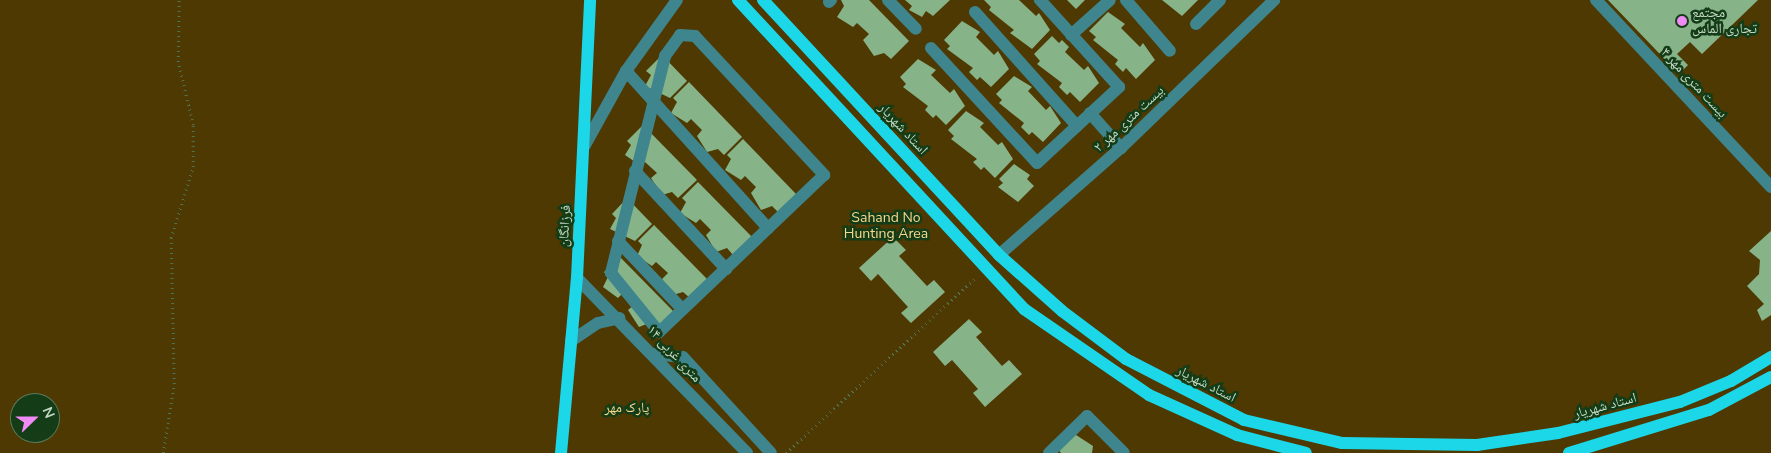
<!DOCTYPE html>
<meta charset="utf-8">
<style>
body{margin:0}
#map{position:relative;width:1771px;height:453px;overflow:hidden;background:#133c17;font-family:"Nunito Sans","Noto Naskh Arabic",sans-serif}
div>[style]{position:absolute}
.green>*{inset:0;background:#4e3903}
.building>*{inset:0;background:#87b388}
.path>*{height:2.5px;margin-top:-1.25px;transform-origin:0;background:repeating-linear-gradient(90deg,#507252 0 1px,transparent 0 5px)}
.minor>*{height:12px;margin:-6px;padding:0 6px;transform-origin:6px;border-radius:6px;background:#3f858d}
.major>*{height:12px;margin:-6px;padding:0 6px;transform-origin:6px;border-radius:6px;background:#1cd7e8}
.dots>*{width:14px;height:14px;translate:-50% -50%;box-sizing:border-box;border:2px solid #133c17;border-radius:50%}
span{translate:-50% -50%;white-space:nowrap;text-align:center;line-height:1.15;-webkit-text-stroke:5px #133c17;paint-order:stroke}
.poi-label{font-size:14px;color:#c2d8c2}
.left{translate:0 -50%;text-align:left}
.street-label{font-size:14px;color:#c2d8c2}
.park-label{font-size:14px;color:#fbd78c}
.north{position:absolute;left:10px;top:393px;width:50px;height:50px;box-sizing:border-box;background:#133c17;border:1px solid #597a5b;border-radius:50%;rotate:68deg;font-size:14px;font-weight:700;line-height:20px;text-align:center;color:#c2d8c2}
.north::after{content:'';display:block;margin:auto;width:18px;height:22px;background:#f08bf6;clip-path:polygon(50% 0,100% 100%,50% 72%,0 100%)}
</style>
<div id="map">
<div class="green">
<div style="clip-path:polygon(evenodd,0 0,1771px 0,1771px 453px,0 453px,0 0,20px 403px,50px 403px,50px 433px,20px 433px,20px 403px)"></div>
</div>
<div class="building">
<div style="clip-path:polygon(841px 0,869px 0,909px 41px,891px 59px,884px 53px,874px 56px,863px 40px,869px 34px,857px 23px,853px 27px,837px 17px,844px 6px)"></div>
<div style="clip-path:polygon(905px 0,950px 0,933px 16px,926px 11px,922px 17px,909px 10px,912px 6px)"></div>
<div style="clip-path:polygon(984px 0,1019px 0,1036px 16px,1039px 13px,1050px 30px,1032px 49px,1010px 33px,1014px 30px,989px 10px,991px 7px)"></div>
<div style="clip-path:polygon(1067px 0,1085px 0,1076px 9px)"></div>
<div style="clip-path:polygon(1162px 0,1198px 0,1182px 16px)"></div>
<div style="clip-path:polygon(1608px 0,1758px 0,1702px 54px,1690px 42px,1677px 54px,1688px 65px,1679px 74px)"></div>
<div style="clip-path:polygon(1108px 12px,1125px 24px,1121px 28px,1140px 47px,1143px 43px,1155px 60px,1136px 79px,1126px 68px,1123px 72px,1115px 64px,1118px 60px,1093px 40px,1096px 37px,1089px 31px)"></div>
<div style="clip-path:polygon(962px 21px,980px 32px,976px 37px,994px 55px,998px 51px,1009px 69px,991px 87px,980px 77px,977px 80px,969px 72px,973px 68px,947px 49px,950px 46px,944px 40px)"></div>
<div style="clip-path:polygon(1052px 36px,1059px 43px,1062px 40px,1069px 47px,1065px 52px,1084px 70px,1088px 66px,1099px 83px,1080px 102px,1070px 92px,1067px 95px,1059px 87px,1062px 83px,1037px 64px,1040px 61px,1034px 54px)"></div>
<div style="clip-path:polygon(662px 55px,687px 81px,670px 98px,645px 86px,651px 75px,646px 71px)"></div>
<div style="clip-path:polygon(918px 59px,936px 70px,931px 75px,950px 93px,954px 89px,965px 106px,946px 125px,936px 115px,933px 118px,925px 110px,928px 106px,903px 87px,906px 84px,900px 77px)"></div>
<div style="clip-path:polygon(1014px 76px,1032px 87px,1028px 91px,1046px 110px,1050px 106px,1061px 123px,1043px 142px,1032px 132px,1029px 135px,1021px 127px,1024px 123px,999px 103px,1002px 100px,996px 94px)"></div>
<div style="clip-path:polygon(689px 82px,742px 137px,724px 155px,718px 149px,707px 152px,697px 136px,702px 130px,691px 119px,687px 123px,671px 113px,677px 102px,673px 98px)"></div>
<div style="clip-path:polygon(966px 111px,984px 123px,980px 127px,998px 145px,1002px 142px,1013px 159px,995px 178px,984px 167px,981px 170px,973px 162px,977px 159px,951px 139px,954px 136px,948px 130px)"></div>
<div style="clip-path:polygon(643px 125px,697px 180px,678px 198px,672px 192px,662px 195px,651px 178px,657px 173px,645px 162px,641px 166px,625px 155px,631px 145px,627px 141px)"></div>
<div style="clip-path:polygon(743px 139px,796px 194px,778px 212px,772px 206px,761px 210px,751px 193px,756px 187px,745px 176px,741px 180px,725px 170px,731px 159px,727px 155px)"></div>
<div style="clip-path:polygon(1014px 164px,1030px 175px,1027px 179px,1034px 186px,1018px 202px,998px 187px,1003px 183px,999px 179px)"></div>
<div style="clip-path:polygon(698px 182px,752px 237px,733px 255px,727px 248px,716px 252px,706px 235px,711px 230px,700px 219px,696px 223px,680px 213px,686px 202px,682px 198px)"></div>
<div style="clip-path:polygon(627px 198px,652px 224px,635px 241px,610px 229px,616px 218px,612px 214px)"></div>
<div style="clip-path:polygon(654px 225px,708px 280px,690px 298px,683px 292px,673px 295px,662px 279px,668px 273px,656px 262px,652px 266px,637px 256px,642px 245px,638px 241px)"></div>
<div style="clip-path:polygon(1771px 231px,1771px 315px,1762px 321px,1757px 310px,1764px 304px,1747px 286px,1759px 274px,1760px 260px,1749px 251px)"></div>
<div style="clip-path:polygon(893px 237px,906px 250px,899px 256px,927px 286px,934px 280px,945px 292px,911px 323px,901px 313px,908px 307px,878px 274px,871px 281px,859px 268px)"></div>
<div style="clip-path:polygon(620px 257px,674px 312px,656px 330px,649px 323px,639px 327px,628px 310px,634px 305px,622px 294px,618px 298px,603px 287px,608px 277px,604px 272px)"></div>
<div style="clip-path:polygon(969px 319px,982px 332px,976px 337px,1002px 366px,1009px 360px,1022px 374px,985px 407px,973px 393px,978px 389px,952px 360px,945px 366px,933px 352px)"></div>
<div style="clip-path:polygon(1073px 433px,1093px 446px,1092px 453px,1061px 453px,1058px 449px)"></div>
</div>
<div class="path">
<div style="left:163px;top:453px;width:70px;rotate:-80.9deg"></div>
<div style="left:174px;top:384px;width:146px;rotate:-91.2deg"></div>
<div style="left:171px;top:238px;width:74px;rotate:-72.8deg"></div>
<div style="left:193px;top:167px;width:42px;rotate:-90deg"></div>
<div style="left:193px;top:125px;width:65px;rotate:-103.4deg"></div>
<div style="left:178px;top:62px;width:62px;rotate:-89.1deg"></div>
<div style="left:786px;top:453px;width:260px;rotate:-42.8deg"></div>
</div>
<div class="minor">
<div style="left:888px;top:0;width:40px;rotate:46deg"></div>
<div style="left:1126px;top:0;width:67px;rotate:49.2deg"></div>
<div style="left:1596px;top:0;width:256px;rotate:46.9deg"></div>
<div style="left:829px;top:2px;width:3px;rotate:-45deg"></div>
<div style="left:975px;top:12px;width:153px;rotate:48.2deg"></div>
<div style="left:1196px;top:24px;width:34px;rotate:-45deg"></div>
<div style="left:680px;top:35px;width:15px;rotate:4deg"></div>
<div style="left:695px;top:36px;width:190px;rotate:47.1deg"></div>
<div style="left:824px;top:175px;width:228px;rotate:136.4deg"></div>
<div style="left:659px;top:332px;width:76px;rotate:-129.1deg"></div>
<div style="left:611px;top:273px;width:224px;rotate:-76deg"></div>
<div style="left:665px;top:56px;width:26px;rotate:-54deg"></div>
<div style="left:1071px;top:35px;width:52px;rotate:-41.9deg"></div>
<div style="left:931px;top:48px;width:156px;rotate:47.3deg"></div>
<div style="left:1037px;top:163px;width:112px;rotate:-42.8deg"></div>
<div style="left:1119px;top:87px;width:118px;rotate:-132.2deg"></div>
<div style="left:626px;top:71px;width:212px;rotate:47.9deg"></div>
<div style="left:1090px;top:113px;width:47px;rotate:48.5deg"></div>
<div style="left:585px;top:145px;width:85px;rotate:-61deg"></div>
<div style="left:626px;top:71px;width:87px;rotate:-54.3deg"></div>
<div style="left:635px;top:171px;width:134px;rotate:47.1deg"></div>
<div style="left:618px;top:241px;width:93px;rotate:46.7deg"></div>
<div style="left:999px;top:255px;width:162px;rotate:-41.3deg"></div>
<div style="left:1121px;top:148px;width:213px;rotate:-44deg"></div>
<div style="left:577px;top:278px;width:244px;rotate:45.8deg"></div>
<div style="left:571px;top:341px;width:32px;rotate:-34deg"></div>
<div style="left:598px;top:323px;width:22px;rotate:-13deg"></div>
<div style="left:653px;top:354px;width:30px;rotate:6deg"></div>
<div style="left:683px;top:357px;width:130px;rotate:47.5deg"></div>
<div style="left:1049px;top:453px;width:53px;rotate:-44.2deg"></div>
<div style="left:1087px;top:416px;width:52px;rotate:45deg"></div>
</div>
<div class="major">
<div style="left:738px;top:0;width:421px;rotate:47.2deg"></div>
<div style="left:1024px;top:309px;width:152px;rotate:34.5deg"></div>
<div style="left:1149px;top:395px;width:97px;rotate:24.4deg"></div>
<div style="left:1237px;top:435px;width:71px;rotate:14.6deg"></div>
<div style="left:763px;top:0;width:347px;rotate:47.2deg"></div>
<div style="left:999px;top:255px;width:84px;rotate:41.6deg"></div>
<div style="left:1062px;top:311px;width:80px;rotate:36.9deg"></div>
<div style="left:1126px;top:359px;width:133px;rotate:27.3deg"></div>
<div style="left:1244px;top:420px;width:101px;rotate:13.2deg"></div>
<div style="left:1342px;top:443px;width:135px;rotate:0.8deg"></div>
<div style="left:1477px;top:445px;width:82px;rotate:-8.4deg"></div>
<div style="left:1558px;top:433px;width:126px;rotate:-14.3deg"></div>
<div style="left:1680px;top:402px;width:55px;rotate:-22.4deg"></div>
<div style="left:1731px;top:381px;width:47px;rotate:-31deg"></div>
<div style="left:561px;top:453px;width:176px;rotate:-84.8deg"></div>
<div style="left:577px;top:278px;width:278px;rotate:-87.3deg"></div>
<div style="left:1569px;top:453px;width:146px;rotate:-17.1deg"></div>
<div style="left:1709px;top:410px;width:70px;rotate:-28deg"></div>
</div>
<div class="dots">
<div style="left:1682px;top:21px;background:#f08bf6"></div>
</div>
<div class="poi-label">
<span class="left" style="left:1692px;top:21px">مجتمع<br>تجاری الماس</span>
</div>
<div class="street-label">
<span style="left:1694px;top:83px;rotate:47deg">بیست متری مهر ۴</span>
<span style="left:1129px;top:119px;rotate:-43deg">بیست متری مهر ۲</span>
<span style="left:903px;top:129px;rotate:47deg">استاد شهریار</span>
<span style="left:565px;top:226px;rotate:-87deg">فرزانگان</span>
<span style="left:674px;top:354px;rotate:47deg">۱۴ متری غربی</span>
<span style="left:1206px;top:384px;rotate:27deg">استاد شهریار</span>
<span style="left:1605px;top:406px;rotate:-15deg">استاد شهریار</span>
</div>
<div class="park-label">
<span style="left:886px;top:226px">Sahand No<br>Hunting Area</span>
<span style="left:627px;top:408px">پارک مهر</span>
</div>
<div class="north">N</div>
</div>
